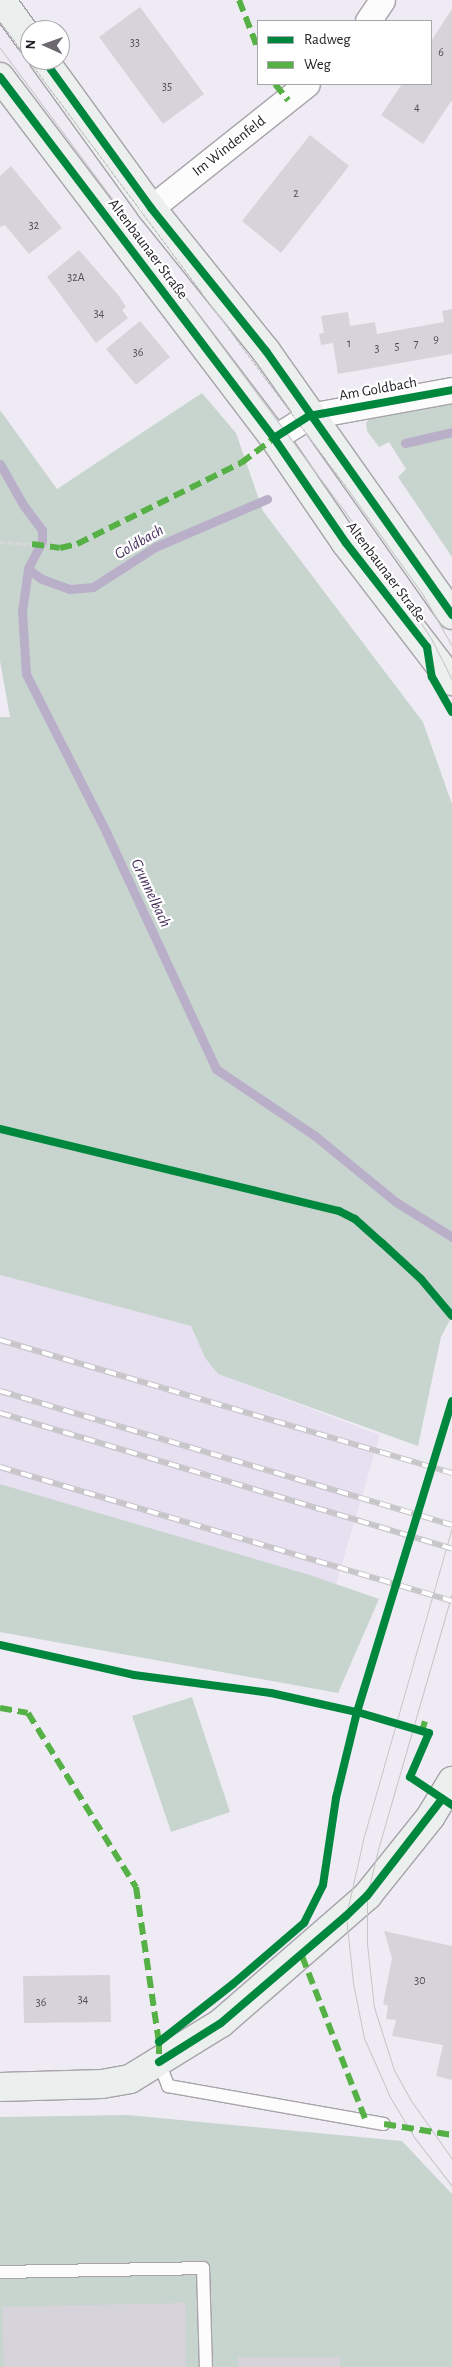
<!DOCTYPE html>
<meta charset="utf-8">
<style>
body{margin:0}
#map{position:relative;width:452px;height:2367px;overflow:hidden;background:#efebf4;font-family:"Alegreya Sans",sans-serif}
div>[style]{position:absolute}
.built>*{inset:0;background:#e7e0f1}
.green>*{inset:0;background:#c8d5cf}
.stream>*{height:9px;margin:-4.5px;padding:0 4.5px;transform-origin:4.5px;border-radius:4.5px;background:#baafc9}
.building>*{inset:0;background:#d7d3db}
.path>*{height:3px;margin-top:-1.5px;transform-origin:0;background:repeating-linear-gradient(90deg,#d8d7da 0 5px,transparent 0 7.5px)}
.roads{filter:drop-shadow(1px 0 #a6a3a9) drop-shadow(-1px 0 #a6a3a9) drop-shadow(0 1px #a6a3a9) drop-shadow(0 -1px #a6a3a9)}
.lane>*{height:12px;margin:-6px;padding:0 6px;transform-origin:6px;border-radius:6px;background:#fdfcfd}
.street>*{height:25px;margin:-12.5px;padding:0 12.5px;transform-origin:12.5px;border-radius:12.5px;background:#fdfcfd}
.secondary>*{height:28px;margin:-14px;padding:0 14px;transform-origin:14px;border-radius:14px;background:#ebefee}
.tram>*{height:1px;margin:-0.5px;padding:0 0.5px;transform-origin:0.5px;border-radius:0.5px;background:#c6c5c8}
.rail>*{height:5.5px;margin-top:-2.75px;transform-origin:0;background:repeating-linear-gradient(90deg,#fff 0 11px,#c6c5c8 0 22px);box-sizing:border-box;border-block:1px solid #c6c5c8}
.quiet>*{height:6px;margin-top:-3px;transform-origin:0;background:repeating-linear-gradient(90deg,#55b145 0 12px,transparent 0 18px)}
.cycleway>*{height:8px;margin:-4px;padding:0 4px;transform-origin:4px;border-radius:4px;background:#00873e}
span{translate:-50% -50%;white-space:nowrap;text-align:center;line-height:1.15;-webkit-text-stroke:4.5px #fff;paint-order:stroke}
.number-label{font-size:12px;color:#514e54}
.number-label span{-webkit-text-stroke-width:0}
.street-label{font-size:15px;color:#242127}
.water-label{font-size:16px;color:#472f5e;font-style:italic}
.legend{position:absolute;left:257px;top:20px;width:175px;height:65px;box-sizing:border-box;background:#fff;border:1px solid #a7a6a9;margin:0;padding:6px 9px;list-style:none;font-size:15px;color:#242127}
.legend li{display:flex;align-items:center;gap:10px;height:25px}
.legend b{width:25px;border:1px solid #a7a6a9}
.north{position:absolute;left:20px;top:20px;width:50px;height:50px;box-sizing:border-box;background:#fff;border:1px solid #a7a6a9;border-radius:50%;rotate:272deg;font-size:14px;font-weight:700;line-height:20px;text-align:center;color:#242127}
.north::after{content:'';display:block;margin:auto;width:18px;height:22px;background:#6b686f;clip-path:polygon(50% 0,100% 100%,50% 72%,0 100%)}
</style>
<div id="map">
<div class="built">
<div style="clip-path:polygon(0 1275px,191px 1326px,205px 1358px,218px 1374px,380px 1435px,336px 1584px,0 1484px)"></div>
</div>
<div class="green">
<div style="clip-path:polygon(202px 393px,236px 433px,263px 511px,423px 722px,452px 804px,452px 1316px,441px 1337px,418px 1446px,218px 1374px,205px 1358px,191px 1326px,0 1275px,0 717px,10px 717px,0 661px,0 410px,57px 489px)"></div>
<div style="clip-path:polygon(452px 404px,452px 557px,398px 477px,406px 469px,389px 442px,379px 447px,367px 431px,366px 423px,370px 418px)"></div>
<div style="clip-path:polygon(0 1484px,313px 1576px,379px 1599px,338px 1693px,0 1632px)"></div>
<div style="clip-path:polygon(192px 1697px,230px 1812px,171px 1832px,132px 1716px)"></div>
<div style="clip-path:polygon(128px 2115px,402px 2141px,452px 2194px,452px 2367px,0 2367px,0 2117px)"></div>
</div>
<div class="stream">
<div style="left:405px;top:443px;width:48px;rotate:-13.2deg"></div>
<div style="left:0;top:464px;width:48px;rotate:60.3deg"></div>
<div style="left:24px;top:506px;width:30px;rotate:53deg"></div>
<div style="left:42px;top:530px;width:11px;rotate:90deg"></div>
<div style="left:42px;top:541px;width:31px;rotate:117deg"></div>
<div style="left:28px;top:569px;width:42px;rotate:98.1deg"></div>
<div style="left:22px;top:611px;width:63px;rotate:86.4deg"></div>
<div style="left:26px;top:674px;width:179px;rotate:63.1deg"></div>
<div style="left:107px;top:834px;width:259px;rotate:65.1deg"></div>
<div style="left:216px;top:1069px;width:118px;rotate:34deg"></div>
<div style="left:314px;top:1135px;width:106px;rotate:39.3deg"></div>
<div style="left:396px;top:1202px;width:66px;rotate:32deg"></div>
<div style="left:28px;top:569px;width:17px;rotate:36deg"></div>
<div style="left:42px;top:579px;width:30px;rotate:20deg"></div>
<div style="left:70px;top:589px;width:23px;rotate:-5deg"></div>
<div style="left:93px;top:587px;width:74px;rotate:-32.8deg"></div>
<div style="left:155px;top:547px;width:122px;rotate:-23.2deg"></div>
</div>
<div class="building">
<div style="clip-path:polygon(140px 7px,204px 94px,163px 124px,99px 37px)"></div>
<div style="clip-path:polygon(452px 9px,452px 100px,423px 144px,381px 115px,402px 84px,431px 84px,431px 41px)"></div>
<div style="clip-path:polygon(310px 135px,349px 166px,281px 253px,242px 221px)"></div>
<div style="clip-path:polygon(11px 166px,62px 228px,29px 254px,5px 225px,0 227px,0 176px)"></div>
<div style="clip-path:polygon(79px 250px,119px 296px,126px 307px,122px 310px,128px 318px,96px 343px,47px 277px)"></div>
<div style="clip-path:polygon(452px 309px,452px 354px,338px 374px,333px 343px,321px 345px,319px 334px,324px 333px,321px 316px,348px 312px,350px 326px,375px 322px,377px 334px,444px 322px,442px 311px)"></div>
<div style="clip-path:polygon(140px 321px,170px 357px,136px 385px,106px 349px)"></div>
<div style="clip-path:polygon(384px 1931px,452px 1946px,452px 2080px,436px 2076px,443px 2045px,392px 2036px,396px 2020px,386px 2019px,388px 2006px,383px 2004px,392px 1958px)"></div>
<div style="clip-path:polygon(110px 1975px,111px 2022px,24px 2023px,23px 1976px)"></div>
<div style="clip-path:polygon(185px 2303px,186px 2367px,4px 2367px,2px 2307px)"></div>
<div style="clip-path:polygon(238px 2357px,340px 2357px,340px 2367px,238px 2367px)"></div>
</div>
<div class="path">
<div style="left:0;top:542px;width:32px;rotate:4deg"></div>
</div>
<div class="roads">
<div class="lane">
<div style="left:159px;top:2062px;width:26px;rotate:69deg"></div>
<div style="left:168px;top:2086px;width:219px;rotate:10deg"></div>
<div style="left:0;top:2272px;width:203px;rotate:-1.1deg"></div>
<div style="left:203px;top:2268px;width:99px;rotate:88.3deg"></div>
</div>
<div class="street">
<div style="left:368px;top:21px;width:25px;rotate:-56deg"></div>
<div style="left:151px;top:208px;width:199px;rotate:-38.5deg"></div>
<div style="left:274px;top:438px;width:41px;rotate:-32.2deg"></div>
<div style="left:309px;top:416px;width:145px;rotate:-10.3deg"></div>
</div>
<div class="secondary">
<div style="left:1px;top:0;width:49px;rotate:54.1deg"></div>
<div style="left:44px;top:60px;width:183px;rotate:54.1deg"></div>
<div style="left:151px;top:208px;width:184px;rotate:51.2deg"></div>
<div style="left:266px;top:351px;width:323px;rotate:54.8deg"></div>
<div style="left:0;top:77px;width:453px;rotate:52.8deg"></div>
<div style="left:274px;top:438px;width:127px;rotate:55.6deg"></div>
<div style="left:346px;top:543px;width:174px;rotate:52.5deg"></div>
<div style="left:0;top:2087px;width:102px;rotate:-1.7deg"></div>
<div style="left:102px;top:2084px;width:28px;rotate:-10deg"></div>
<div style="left:130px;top:2079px;width:107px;rotate:-31.6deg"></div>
<div style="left:221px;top:2023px;width:194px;rotate:-41deg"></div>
<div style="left:367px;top:1896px;width:102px;rotate:-51.3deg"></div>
<div style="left:431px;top:1816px;width:41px;rotate:-59deg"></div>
</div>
</div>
<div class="tram">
<div style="left:0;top:22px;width:580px;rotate:53.35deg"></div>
<div style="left:346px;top:487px;width:133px;rotate:54.5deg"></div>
<div style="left:423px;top:595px;width:59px;rotate:60.4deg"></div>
<div style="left:0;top:48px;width:627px;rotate:53.37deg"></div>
<div style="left:374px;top:551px;width:106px;rotate:56.9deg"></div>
<div style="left:432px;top:640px;width:45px;rotate:63.4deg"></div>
<div style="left:452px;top:1527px;width:325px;rotate:105.9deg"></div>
<div style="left:363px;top:1840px;width:78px;rotate:102.6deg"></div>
<div style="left:346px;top:1916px;width:67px;rotate:84deg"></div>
<div style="left:353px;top:1983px;width:56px;rotate:78.7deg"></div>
<div style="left:364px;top:2038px;width:64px;rotate:66.2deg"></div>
<div style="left:390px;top:2097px;width:47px;rotate:59deg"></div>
<div style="left:414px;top:2137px;width:62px;rotate:52.2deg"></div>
<div style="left:452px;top:1593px;width:266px;rotate:106.1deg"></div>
<div style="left:378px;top:1849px;width:48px;rotate:103.2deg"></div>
<div style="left:367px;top:1896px;width:48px;rotate:90deg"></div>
<div style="left:367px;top:1944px;width:63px;rotate:83.7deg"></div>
<div style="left:374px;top:2007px;width:66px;rotate:72.4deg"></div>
<div style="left:394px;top:2070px;width:33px;rotate:61deg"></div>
<div style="left:410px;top:2099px;width:73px;rotate:55deg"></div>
</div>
<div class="rail">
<div style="left:0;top:1340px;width:471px;rotate:16.4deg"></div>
<div style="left:0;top:1391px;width:471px;rotate:16.5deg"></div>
<div style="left:0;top:1413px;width:472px;rotate:16.7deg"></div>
<div style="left:0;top:1467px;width:471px;rotate:16.5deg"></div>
</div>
<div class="quiet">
<div style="left:239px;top:0;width:53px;rotate:68.8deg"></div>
<div style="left:275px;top:84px;width:21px;rotate:51deg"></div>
<div style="left:32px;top:544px;width:28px;rotate:8deg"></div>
<div style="left:60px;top:548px;width:17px;rotate:-13deg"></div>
<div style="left:77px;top:544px;width:183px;rotate:-26.3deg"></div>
<div style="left:241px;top:463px;width:41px;rotate:-37.1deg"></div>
<div style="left:0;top:1708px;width:28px;rotate:10deg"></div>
<div style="left:28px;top:1713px;width:205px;rotate:58.2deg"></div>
<div style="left:136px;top:1887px;width:157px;rotate:81.6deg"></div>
<div style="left:159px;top:2042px;width:20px;rotate:90deg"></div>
<div style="left:422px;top:1731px;width:10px;rotate:-73deg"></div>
<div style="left:302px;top:1956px;width:177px;rotate:68.8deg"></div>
<div style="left:384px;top:2124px;width:69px;rotate:9.2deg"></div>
</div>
<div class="cycleway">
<div style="left:44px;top:60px;width:183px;rotate:54.1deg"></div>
<div style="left:151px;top:208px;width:184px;rotate:51.2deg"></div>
<div style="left:266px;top:351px;width:323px;rotate:54.8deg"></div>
<div style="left:0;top:77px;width:453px;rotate:52.8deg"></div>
<div style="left:274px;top:438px;width:127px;rotate:55.6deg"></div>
<div style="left:346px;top:543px;width:132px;rotate:52.1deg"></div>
<div style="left:427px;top:647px;width:30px;rotate:81deg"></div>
<div style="left:432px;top:677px;width:40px;rotate:60.3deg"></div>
<div style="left:274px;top:438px;width:41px;rotate:-32.2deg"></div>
<div style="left:309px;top:416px;width:145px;rotate:-10.3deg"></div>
<div style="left:0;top:1129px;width:349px;rotate:13.6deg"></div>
<div style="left:339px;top:1211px;width:18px;rotate:27deg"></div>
<div style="left:355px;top:1219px;width:36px;rotate:42deg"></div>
<div style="left:382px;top:1243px;width:53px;rotate:42.7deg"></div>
<div style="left:421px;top:1279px;width:48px;rotate:50deg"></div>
<div style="left:0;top:1645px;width:137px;rotate:12.6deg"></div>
<div style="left:134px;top:1675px;width:138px;rotate:7.5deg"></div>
<div style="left:271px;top:1693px;width:88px;rotate:12.5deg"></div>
<div style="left:357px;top:1712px;width:75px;rotate:16.3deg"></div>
<div style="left:429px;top:1733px;width:48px;rotate:113.4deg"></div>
<div style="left:410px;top:1777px;width:50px;rotate:33.7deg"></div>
<div style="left:159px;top:2042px;width:94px;rotate:-38.1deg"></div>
<div style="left:233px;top:1984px;width:94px;rotate:-40.7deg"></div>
<div style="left:304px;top:1923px;width:42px;rotate:-63.4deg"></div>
<div style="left:323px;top:1885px;width:88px;rotate:-81.5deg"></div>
<div style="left:336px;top:1798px;width:89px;rotate:-76.3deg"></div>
<div style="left:357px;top:1712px;width:325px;rotate:-73deg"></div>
<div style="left:159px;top:2062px;width:73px;rotate:-32.2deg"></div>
<div style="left:221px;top:2023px;width:165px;rotate:-40.6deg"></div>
<div style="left:346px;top:1916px;width:29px;rotate:-44deg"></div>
<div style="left:367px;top:1896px;width:123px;rotate:-52.3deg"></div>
</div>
<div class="number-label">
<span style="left:135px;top:43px">33</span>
<span style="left:441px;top:53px">6</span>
<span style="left:167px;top:87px">35</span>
<span style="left:417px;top:108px">4</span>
<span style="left:296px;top:194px">2</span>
<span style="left:34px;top:226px">32</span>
<span style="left:76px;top:278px">32A</span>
<span style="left:99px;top:314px">34</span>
<span style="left:436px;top:340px">9</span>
<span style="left:349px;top:344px">1</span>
<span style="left:416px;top:344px">7</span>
<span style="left:397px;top:347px">5</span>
<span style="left:377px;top:349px">3</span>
<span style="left:138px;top:353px">36</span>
<span style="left:420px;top:1981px">30</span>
<span style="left:83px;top:2000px">34</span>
<span style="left:41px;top:2003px">36</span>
</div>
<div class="street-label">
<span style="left:229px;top:146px;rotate:-38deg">Im Windenfeld</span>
<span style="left:148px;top:249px;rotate:53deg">Altenbaunaer Straße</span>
<span style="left:378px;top:389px;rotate:-10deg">Am Goldbach</span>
<span style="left:386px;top:572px;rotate:53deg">Altenbaunaer Straße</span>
</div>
<div class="water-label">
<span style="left:139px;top:542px;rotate:-30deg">Goldbach</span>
<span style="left:151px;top:893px;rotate:65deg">Grunnelbach</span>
</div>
<ul class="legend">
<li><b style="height:6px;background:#00873e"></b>Radweg</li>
<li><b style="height:6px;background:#55b145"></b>Weg</li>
</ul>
<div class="north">N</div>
</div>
